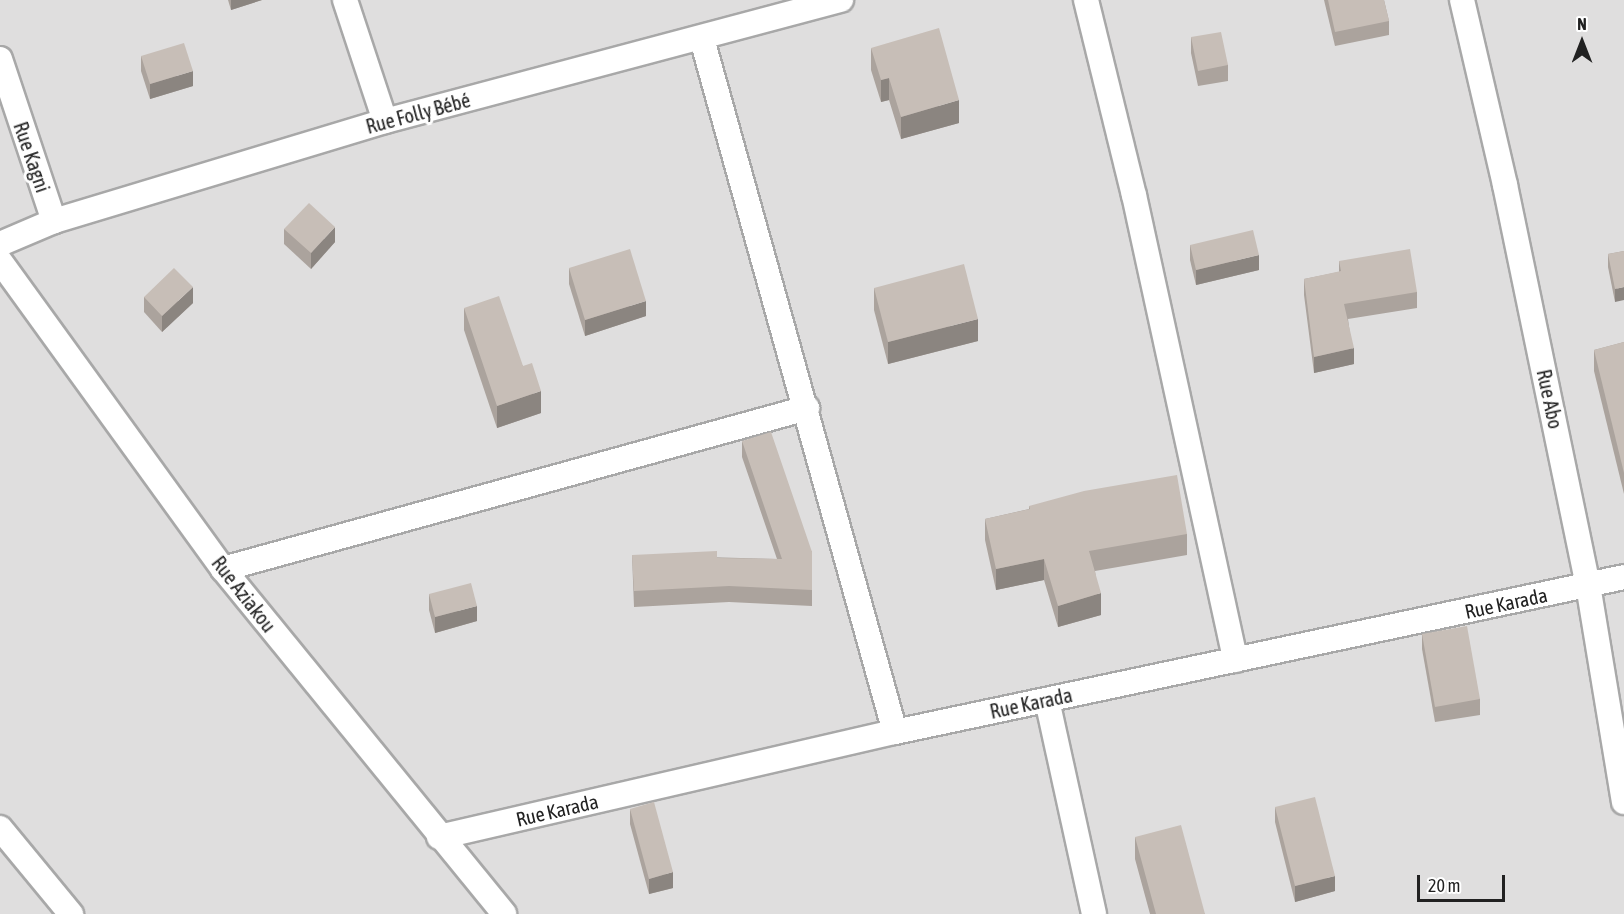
<!DOCTYPE html>
<meta charset="utf-8">
<style>
body{margin:0}
#map{position:relative;width:1624px;height:914px;overflow:hidden;background:#f2eee8;font-family:"Asap Condensed",sans-serif}
div>[style]{position:absolute}
.residential>*{inset:0;background:#dfdede}
.roads{filter:drop-shadow(2px 0 #a8a8a8) drop-shadow(-2px 0 #a8a8a8) drop-shadow(0 2px #a8a8a8) drop-shadow(0 -2px #a8a8a8)}
.minor>*{height:24px;margin:-12px;padding:0 12px;transform-origin:12px;border-radius:12px;background:#fff}
.wall>*{inset:0;background:#aba39d}
.shaded-wall>*{inset:0;background:#8b8580}
.building>*{inset:0;background:#c7beb7}
span{translate:-50% -50%;white-space:nowrap;text-align:center;line-height:1.15;-webkit-text-stroke:6px #fff;paint-order:stroke}
.street-label{font-size:20px;color:#212121}
.north{position:absolute;left:1552px;top:12px;width:60px;height:60px;-webkit-text-stroke:4px #fff;paint-order:stroke;rotate:0deg;font-size:16px;font-weight:700;line-height:24px;text-align:center;color:#212121}
.north::after{content:'';display:block;margin:auto;width:21px;height:27px;background:#212121;clip-path:polygon(50% 0,100% 100%,50% 72%,0 100%)}
.scale{position:absolute;left:1417px;top:875px;width:88px;height:27px;box-sizing:border-box;border:3px solid #212121;border-top:0;padding-left:8px;font-size:18px;line-height:21px;white-space:nowrap;color:#212121;-webkit-text-stroke:4px #fff;paint-order:stroke}
</style>
<div id="map">
<div class="residential">
<div style="clip-path:polygon(0 0,1624px 0,1624px 914px,0 914px)"></div>
</div>
<div class="roads">
<div class="minor">
<div style="left:345px;top:0;width:127px;rotate:71.7deg"></div>
<div style="left:1086px;top:0;width:201px;rotate:76.2deg"></div>
<div style="left:1134px;top:195px;width:476px;rotate:77.7deg"></div>
<div style="left:1462px;top:0;width:190px;rotate:76.9deg"></div>
<div style="left:1505px;top:185px;width:409px;rotate:78.3deg"></div>
<div style="left:1588px;top:585px;width:220px;rotate:80.6deg"></div>
<div style="left:702px;top:39px;width:719px;rotate:74.44deg"></div>
<div style="left:0;top:59px;width:171px;rotate:71.6deg"></div>
<div style="left:0;top:244px;width:59px;rotate:-23.1deg"></div>
<div style="left:54px;top:221px;width:346px;rotate:-16.8deg"></div>
<div style="left:385px;top:121px;width:472px;rotate:-14.9deg"></div>
<div style="left:0;top:261px;width:380px;rotate:54.1deg"></div>
<div style="left:223px;top:569px;width:445px;rotate:50.8deg"></div>
<div style="left:223px;top:569px;width:606px;rotate:-15.41deg"></div>
<div style="left:1047px;top:700px;width:219px;rotate:77.6deg"></div>
<div style="left:0;top:828px;width:112px;rotate:50.5deg"></div>
<div style="left:439px;top:837px;width:468px;rotate:-13deg"></div>
<div style="left:895px;top:732px;width:745px;rotate:-12deg"></div>
</div>
</div>
<div class="wall">
<div style="clip-path:polygon(228px 0,262px 0,231px 10px)"></div>
<div style="clip-path:polygon(1324px 0,1384px 0,1389px 21px,1389px 35px,1335px 46px)"></div>
<div style="clip-path:polygon(1191px 37px,1228px 65px,1228px 81px,1198px 86px,1191px 53px)"></div>
<div style="clip-path:polygon(871px 48px,959px 123px,901px 139px,889px 100px,881px 102px,871px 70px)"></div>
<div style="clip-path:polygon(141px 56px,193px 86px,150px 99px,141px 71px)"></div>
<div style="clip-path:polygon(284px 229px,335px 242px,311px 269px,284px 244px)"></div>
<div style="clip-path:polygon(1190px 245px,1259px 270px,1196px 285px,1190px 260px)"></div>
<div style="clip-path:polygon(1624px 251px,1615px 302px,1608px 267px,1608px 254px)"></div>
<div style="clip-path:polygon(1339px 261px,1417px 292px,1417px 308px,1348px 319px,1354px 364px,1314px 373px,1304px 295px,1304px 279px,1339px 272px)"></div>
<div style="clip-path:polygon(569px 268px,646px 316px,585px 336px,569px 284px)"></div>
<div style="clip-path:polygon(874px 288px,978px 341px,888px 364px,874px 310px)"></div>
<div style="clip-path:polygon(144px 297px,193px 303px,162px 332px,144px 312px)"></div>
<div style="clip-path:polygon(464px 308px,523px 366px,541px 413px,497px 428px,464px 330px)"></div>
<div style="clip-path:polygon(1624px 342px,1624px 494px,1594px 371px,1594px 350px)"></div>
<div style="clip-path:polygon(742px 441px,812px 552px,812px 606px,729px 602px,634px 607px,632px 555px,777px 559px,742px 457px)"></div>
<div style="clip-path:polygon(1029px 506px,1187px 534px,1187px 555px,1095px 571px,1101px 615px,1058px 627px,1044px 580px,996px 590px,985px 540px,985px 519px,1029px 509px)"></div>
<div style="clip-path:polygon(429px 594px,477px 621px,435px 633px,429px 610px)"></div>
<div style="clip-path:polygon(1422px 634px,1480px 699px,1480px 715px,1435px 722px,1422px 649px)"></div>
<div style="clip-path:polygon(1275px 807px,1335px 891px,1295px 902px,1275px 822px)"></div>
<div style="clip-path:polygon(630px 809px,673px 888px,649px 894px,630px 824px)"></div>
<div style="clip-path:polygon(1135px 837px,1205px 914px,1150px 914px,1135px 859px)"></div>
</div>
<div class="shaded-wall">
<div style="clip-path:polygon(231px 0,262px 0,231px 10px)"></div>
<div style="clip-path:polygon(193px 71px,193px 86px,150px 99px,150px 84px)"></div>
<div style="clip-path:polygon(889px 78px,889px 100px,881px 102px,881px 80px)"></div>
<div style="clip-path:polygon(959px 100px,959px 123px,901px 139px,901px 117px)"></div>
<div style="clip-path:polygon(335px 227px,335px 242px,311px 269px,311px 253px)"></div>
<div style="clip-path:polygon(1259px 255px,1259px 270px,1196px 285px,1196px 270px)"></div>
<div style="clip-path:polygon(193px 287px,193px 303px,162px 332px,162px 316px)"></div>
<div style="clip-path:polygon(1624px 287px,1624px 300px,1615px 302px,1615px 289px)"></div>
<div style="clip-path:polygon(646px 301px,646px 316px,585px 336px,585px 320px)"></div>
<div style="clip-path:polygon(978px 319px,978px 341px,888px 364px,888px 342px)"></div>
<div style="clip-path:polygon(1354px 348px,1354px 364px,1314px 373px,1314px 357px)"></div>
<div style="clip-path:polygon(541px 391px,541px 413px,497px 428px,497px 406px)"></div>
<div style="clip-path:polygon(1044px 559px,1044px 580px,996px 590px,996px 569px)"></div>
<div style="clip-path:polygon(1101px 593px,1101px 615px,1058px 627px,1058px 606px)"></div>
<div style="clip-path:polygon(477px 606px,477px 621px,435px 633px,435px 617px)"></div>
<div style="clip-path:polygon(673px 872px,673px 888px,649px 894px,649px 879px)"></div>
<div style="clip-path:polygon(1335px 876px,1335px 891px,1295px 902px,1295px 886px)"></div>
</div>
<div class="building">
<div style="clip-path:polygon(1328px 0,1384px 0,1389px 21px,1335px 32px)"></div>
<div style="clip-path:polygon(939px 28px,959px 100px,901px 117px,889px 78px,881px 80px,871px 48px)"></div>
<div style="clip-path:polygon(1221px 32px,1228px 65px,1198px 71px,1191px 37px)"></div>
<div style="clip-path:polygon(184px 43px,193px 71px,150px 84px,141px 56px)"></div>
<div style="clip-path:polygon(309px 203px,335px 227px,311px 253px,284px 229px)"></div>
<div style="clip-path:polygon(1253px 230px,1259px 255px,1196px 270px,1190px 245px)"></div>
<div style="clip-path:polygon(630px 249px,646px 301px,585px 320px,569px 268px)"></div>
<div style="clip-path:polygon(1410px 249px,1417px 292px,1344px 304px,1354px 348px,1314px 357px,1304px 279px,1341px 271px,1339px 261px)"></div>
<div style="clip-path:polygon(1624px 251px,1624px 287px,1615px 289px,1608px 254px)"></div>
<div style="clip-path:polygon(964px 264px,978px 319px,888px 342px,874px 288px)"></div>
<div style="clip-path:polygon(174px 268px,193px 287px,162px 316px,144px 297px)"></div>
<div style="clip-path:polygon(499px 296px,523px 366px,532px 363px,541px 391px,497px 406px,464px 308px)"></div>
<div style="clip-path:polygon(1624px 342px,1624px 473px,1594px 350px)"></div>
<div style="clip-path:polygon(771px 432px,812px 552px,812px 590px,729px 586px,634px 591px,632px 555px,717px 551px,717px 558px,782px 559px,742px 441px)"></div>
<div style="clip-path:polygon(1177px 475px,1187px 534px,1089px 551px,1101px 593px,1058px 606px,1044px 559px,996px 569px,985px 519px,1030px 509px,1029px 506px,1084px 491px)"></div>
<div style="clip-path:polygon(471px 583px,477px 606px,435px 617px,429px 594px)"></div>
<div style="clip-path:polygon(1467px 626px,1480px 699px,1435px 707px,1422px 634px)"></div>
<div style="clip-path:polygon(1315px 797px,1335px 876px,1295px 886px,1275px 807px)"></div>
<div style="clip-path:polygon(654px 802px,673px 872px,649px 879px,630px 809px)"></div>
<div style="clip-path:polygon(1181px 825px,1205px 914px,1156px 914px,1135px 837px)"></div>
</div>
<div class="street-label">
<span style="left:418px;top:113px;rotate:-15deg">Rue Folly Bébé</span>
<span style="left:32px;top:157px;rotate:71deg">Rue Kagni</span>
<span style="left:1550px;top:399px;rotate:78deg">Rue Abo</span>
<span style="left:244px;top:594px;rotate:52deg">Rue Aziakou</span>
<span style="left:1506px;top:603px;rotate:-12deg">Rue Karada</span>
<span style="left:1031px;top:703px;rotate:-12deg">Rue Karada</span>
<span style="left:557px;top:810px;rotate:-13deg">Rue Karada</span>
</div>
<div class="north">N</div>
<div class="scale">20 m</div>
</div>
